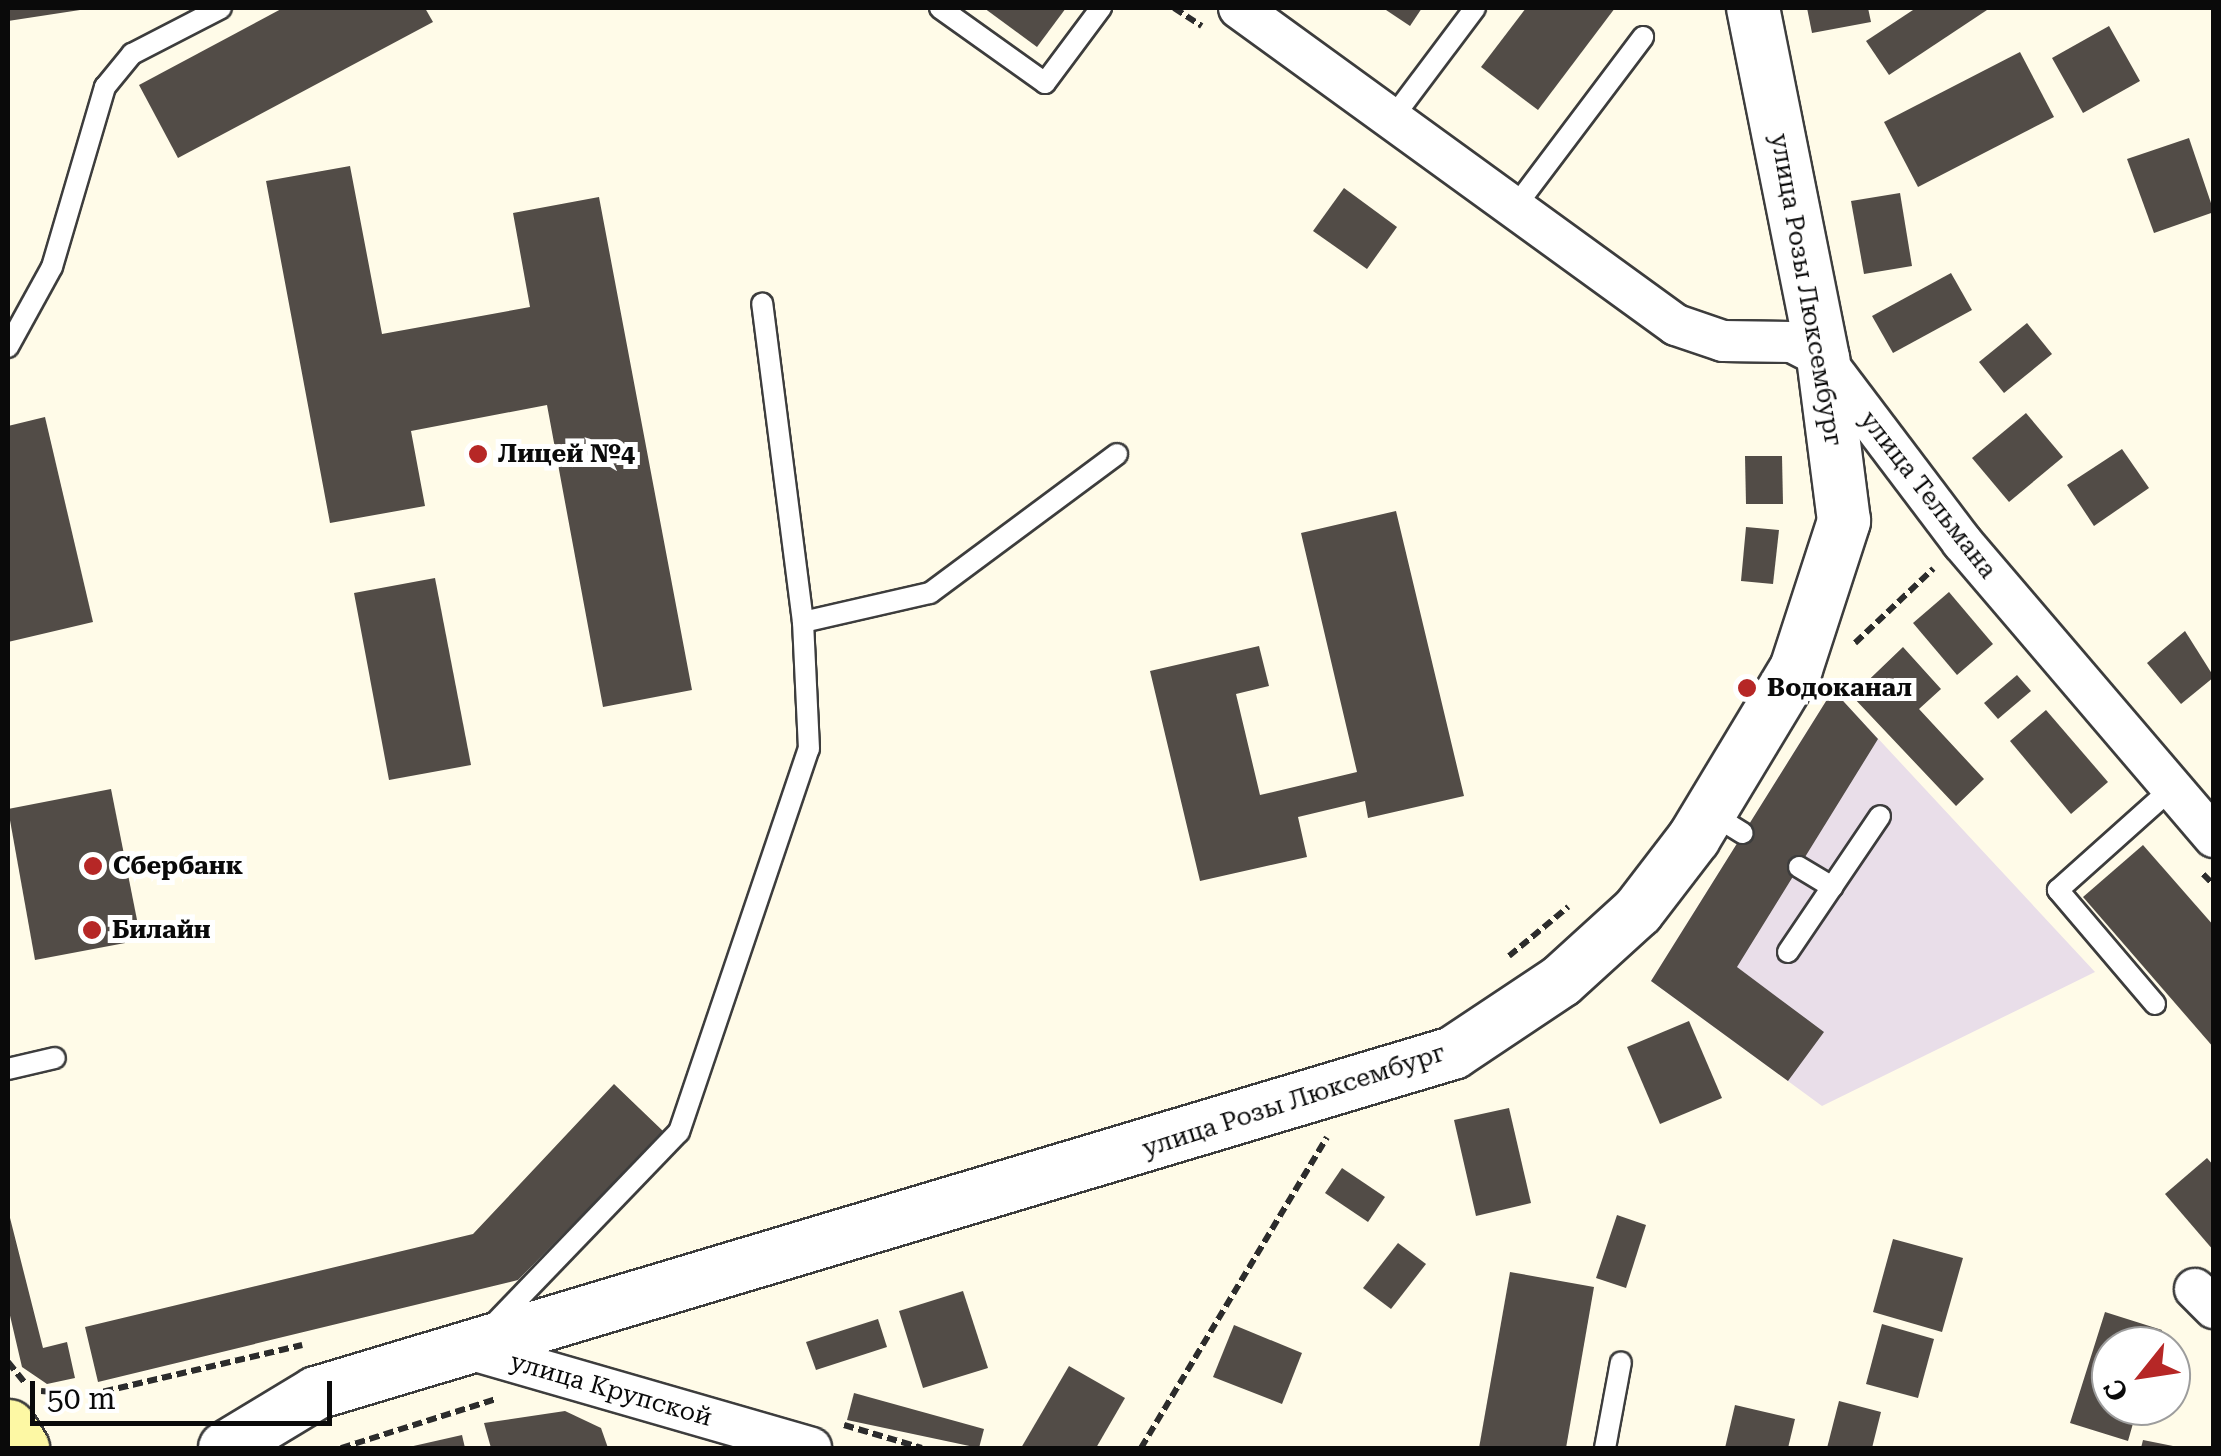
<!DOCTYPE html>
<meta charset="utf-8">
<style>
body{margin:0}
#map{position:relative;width:2221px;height:1456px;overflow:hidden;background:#fffbe8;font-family:"Roboto Serif",serif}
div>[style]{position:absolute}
.industrial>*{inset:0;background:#e9dee9}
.building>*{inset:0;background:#524c47}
.path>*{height:6px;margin-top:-3px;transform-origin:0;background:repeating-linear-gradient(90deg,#2c2c2c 0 10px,transparent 0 15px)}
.roads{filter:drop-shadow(2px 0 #3d3d3d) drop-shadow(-2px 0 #3d3d3d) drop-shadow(0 2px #3d3d3d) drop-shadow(0 -2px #3d3d3d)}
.service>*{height:20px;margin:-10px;padding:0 10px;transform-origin:10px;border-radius:10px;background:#fff}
.minor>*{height:40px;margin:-20px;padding:0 20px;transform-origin:20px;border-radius:20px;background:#fff}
.tertiary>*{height:52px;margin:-26px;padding:0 26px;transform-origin:26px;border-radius:26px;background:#fff}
.secondary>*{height:55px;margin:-27.5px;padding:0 27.5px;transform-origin:27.5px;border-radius:27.5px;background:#fdf8a4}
.dots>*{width:28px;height:28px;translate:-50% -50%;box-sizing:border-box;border:5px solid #fff;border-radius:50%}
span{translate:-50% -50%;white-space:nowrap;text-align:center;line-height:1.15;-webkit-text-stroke:10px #fff;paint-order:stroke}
.street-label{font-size:25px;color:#0a0a0a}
.poi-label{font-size:25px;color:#0a0a0a;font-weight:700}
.left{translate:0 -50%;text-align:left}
.frame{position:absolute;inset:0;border:10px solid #0a0a0a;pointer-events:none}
.north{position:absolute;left:2091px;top:1326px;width:100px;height:100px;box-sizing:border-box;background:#fff;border:2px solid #9d9d9d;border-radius:50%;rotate:240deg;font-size:28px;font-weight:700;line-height:40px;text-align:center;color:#0a0a0a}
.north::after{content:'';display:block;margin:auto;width:35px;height:45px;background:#b62726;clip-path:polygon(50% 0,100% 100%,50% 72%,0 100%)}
.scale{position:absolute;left:30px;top:1381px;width:302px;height:45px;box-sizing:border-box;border:5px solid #0a0a0a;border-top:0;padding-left:12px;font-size:30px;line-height:35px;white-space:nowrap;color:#0a0a0a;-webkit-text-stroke:8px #fff;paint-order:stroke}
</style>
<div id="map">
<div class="industrial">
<div style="clip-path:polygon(1833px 690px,2095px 972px,1822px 1106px,1651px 981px)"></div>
</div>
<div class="building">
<div style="clip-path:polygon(8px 8px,80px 8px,80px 10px,8px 21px)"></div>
<div style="clip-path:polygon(283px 8px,425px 8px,433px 22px,178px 158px,139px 85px)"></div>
<div style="clip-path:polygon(984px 8px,1066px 8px,1037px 47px)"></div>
<div style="clip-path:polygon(1383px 8px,1422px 8px,1410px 26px)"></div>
<div style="clip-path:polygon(1526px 8px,1615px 8px,1538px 110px,1481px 67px)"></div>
<div style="clip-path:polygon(1807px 8px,1868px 8px,1871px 22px,1812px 33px)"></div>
<div style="clip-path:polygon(1916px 8px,1990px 8px,1889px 75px,1866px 41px)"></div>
<div style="clip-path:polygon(2109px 26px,2140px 81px,2083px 113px,2052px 58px)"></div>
<div style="clip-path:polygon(2020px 52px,2054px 117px,1918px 187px,1884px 122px)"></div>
<div style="clip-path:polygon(2189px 138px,2214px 212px,2154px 233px,2127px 159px)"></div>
<div style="clip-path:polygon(350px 166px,382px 334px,530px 307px,513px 213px,599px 197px,692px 690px,603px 707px,547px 405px,411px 431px,425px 506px,330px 523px,266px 181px)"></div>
<div style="clip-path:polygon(1344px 188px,1397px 227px,1367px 269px,1313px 231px)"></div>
<div style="clip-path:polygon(1900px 193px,1912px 266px,1864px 274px,1851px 201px)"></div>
<div style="clip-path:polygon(1951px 273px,1972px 310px,1893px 353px,1872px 316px)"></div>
<div style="clip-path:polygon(2027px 323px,2052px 354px,2004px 393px,1979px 362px)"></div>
<div style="clip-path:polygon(2026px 413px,2063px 457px,2009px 502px,1972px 458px)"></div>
<div style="clip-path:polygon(45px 417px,93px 622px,8px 642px,8px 426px)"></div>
<div style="clip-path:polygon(2122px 449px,2149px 488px,2094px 526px,2067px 485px)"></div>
<div style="clip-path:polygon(1745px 456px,1782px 456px,1783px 504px,1746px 504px)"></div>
<div style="clip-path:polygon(1396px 511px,1464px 796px,1368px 818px,1365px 801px,1298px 817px,1307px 857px,1200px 881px,1150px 671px,1259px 646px,1269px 686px,1236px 694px,1260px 795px,1357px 772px,1301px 533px)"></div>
<div style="clip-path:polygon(1746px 527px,1779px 530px,1773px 584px,1741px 581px)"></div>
<div style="clip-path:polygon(435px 578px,471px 765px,389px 780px,354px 593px)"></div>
<div style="clip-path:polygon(1949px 592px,1993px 644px,1957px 675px,1913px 623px)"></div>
<div style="clip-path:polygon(2185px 631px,2214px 677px,2181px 704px,2147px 663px)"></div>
<div style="clip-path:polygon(1903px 647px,1941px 689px,1919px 709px,1984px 779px,1956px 806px,1852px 696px)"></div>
<div style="clip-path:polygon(2017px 675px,2031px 691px,1998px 719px,1984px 703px)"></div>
<div style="clip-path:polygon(1833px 690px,1878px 739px,1737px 967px,1824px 1032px,1788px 1081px,1651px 981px)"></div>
<div style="clip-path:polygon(2046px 710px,2108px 782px,2071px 814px,2010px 741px)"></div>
<div style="clip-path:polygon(111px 789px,141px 940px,35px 960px,8px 809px)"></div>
<div style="clip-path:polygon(2143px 845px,2214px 926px,2214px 1048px,2083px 897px)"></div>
<div style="clip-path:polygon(1689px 1021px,1722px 1098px,1660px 1124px,1627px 1047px)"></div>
<div style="clip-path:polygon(614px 1084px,664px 1132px,518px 1280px,98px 1382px,85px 1327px,473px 1234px)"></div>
<div style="clip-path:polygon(1509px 1108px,1531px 1203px,1476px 1216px,1454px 1120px)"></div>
<div style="clip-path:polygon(2207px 1158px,2214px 1166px,2214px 1251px,2165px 1194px)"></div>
<div style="clip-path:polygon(1342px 1168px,1385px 1197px,1368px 1222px,1325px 1193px)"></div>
<div style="clip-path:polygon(8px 1210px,43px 1348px,67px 1342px,75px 1378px,47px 1384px,22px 1367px,8px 1307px)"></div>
<div style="clip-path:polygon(1617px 1215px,1646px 1225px,1626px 1288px,1596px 1278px)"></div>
<div style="clip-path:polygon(1893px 1239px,1963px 1258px,1942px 1332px,1873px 1312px)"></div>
<div style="clip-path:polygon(1398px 1243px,1426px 1264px,1391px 1309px,1363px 1288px)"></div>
<div style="clip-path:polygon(1510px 1272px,1594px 1287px,1566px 1448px,1479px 1448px)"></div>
<div style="clip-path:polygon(963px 1291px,988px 1368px,923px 1388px,899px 1311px)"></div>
<div style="clip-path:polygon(2105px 1312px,2162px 1330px,2157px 1346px,2111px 1346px,2111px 1406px,2138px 1406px,2128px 1441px,2070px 1423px)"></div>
<div style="clip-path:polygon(878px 1319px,887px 1347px,816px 1370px,806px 1342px)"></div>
<div style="clip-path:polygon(1882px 1324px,1934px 1339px,1918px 1398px,1866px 1384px)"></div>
<div style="clip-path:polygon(1234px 1325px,1302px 1353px,1282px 1404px,1213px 1377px)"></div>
<div style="clip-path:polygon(1069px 1366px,1125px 1398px,1096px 1448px,1021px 1448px)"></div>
<div style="clip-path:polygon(854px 1393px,984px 1429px,979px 1448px,847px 1420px)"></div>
<div style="clip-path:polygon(1839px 1401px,1881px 1412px,1872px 1448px,1827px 1448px)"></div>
<div style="clip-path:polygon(1735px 1405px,1795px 1419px,1788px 1448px,1725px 1448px)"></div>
<div style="clip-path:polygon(565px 1411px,601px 1428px,608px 1448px,491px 1448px,484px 1423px)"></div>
<div style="clip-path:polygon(462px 1435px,465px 1448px,409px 1448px,409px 1447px)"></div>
<div style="clip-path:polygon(2143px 1440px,2178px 1447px,2178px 1448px,2141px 1448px)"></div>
</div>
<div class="path">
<div style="left:1174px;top:8px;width:33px;rotate:33deg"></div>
<div style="left:1855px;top:643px;width:108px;rotate:-43.5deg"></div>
<div style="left:2203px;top:874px;width:16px;rotate:45deg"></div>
<div style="left:1509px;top:956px;width:77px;rotate:-39.7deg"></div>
<div style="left:8px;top:1362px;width:28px;rotate:51deg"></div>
<div style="left:41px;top:1391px;width:48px;rotate:4.8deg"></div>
<div style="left:89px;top:1395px;width:219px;rotate:-13.2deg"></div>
<div style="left:844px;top:1425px;width:81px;rotate:16.4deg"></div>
<div style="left:341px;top:1448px;width:163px;rotate:-17.5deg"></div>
<div style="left:1141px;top:1448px;width:362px;rotate:-59.1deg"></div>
</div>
<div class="roads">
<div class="service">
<div style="left:940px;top:8px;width:129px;rotate:35.5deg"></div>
<div style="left:1045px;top:83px;width:94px;rotate:-53.3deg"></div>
<div style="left:1394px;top:116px;width:135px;rotate:-53.1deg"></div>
<div style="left:1515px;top:207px;width:213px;rotate:-53deg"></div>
<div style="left:8px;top:347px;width:91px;rotate:-61.2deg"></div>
<div style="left:52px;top:267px;width:188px;rotate:-73.6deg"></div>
<div style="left:105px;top:87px;width:43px;rotate:-50.7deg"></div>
<div style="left:132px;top:54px;width:100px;rotate:-27.3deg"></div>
<div style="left:803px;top:622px;width:130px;rotate:-12.9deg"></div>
<div style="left:930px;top:593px;width:233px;rotate:-36.6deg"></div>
<div style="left:1712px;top:814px;width:36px;rotate:32deg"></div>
<div style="left:1799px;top:867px;width:39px;rotate:31deg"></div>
<div style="left:1788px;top:952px;width:164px;rotate:-55.9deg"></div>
<div style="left:2155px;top:1004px;width:150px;rotate:-130.4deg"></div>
<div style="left:2058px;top:890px;width:150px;rotate:-41.8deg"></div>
<div style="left:8px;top:1069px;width:48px;rotate:-13.2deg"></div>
<div style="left:492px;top:1326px;width:269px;rotate:-46.1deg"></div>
<div style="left:679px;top:1132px;width:404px;rotate:-71.3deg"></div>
<div style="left:809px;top:749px;width:127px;rotate:-92.7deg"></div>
<div style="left:803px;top:622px;width:321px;rotate:-97.3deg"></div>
<div style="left:1605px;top:1448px;width:87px;rotate:-79.5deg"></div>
</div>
<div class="minor">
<div style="left:1239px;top:8px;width:540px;rotate:35.96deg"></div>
<div style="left:1676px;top:325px;width:50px;rotate:18.8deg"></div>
<div style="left:1723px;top:341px;width:69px;rotate:0.8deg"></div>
<div style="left:1792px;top:342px;width:35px;rotate:27deg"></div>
<div style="left:1823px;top:358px;width:231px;rotate:52.9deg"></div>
<div style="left:1962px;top:542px;width:388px;rotate:49.5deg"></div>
<div style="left:2195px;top:1289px;width:27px;rotate:45deg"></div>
<div style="left:469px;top:1349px;width:356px;rotate:16.1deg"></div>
</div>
<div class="tertiary">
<div style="left:225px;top:1448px;width:106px;rotate:-31.1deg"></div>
<div style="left:316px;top:1393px;width:1187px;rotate:-16.65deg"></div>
<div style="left:1453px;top:1053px;width:130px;rotate:-33.7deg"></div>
<div style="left:1561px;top:981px;width:104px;rotate:-42.3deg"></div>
<div style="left:1638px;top:911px;width:92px;rotate:-52.5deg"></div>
<div style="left:1694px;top:838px;width:197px;rotate:-58.9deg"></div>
<div style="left:1796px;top:669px;width:156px;rotate:-72deg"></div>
<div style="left:1844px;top:521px;width:164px;rotate:-97.3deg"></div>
<div style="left:1823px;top:358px;width:357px;rotate:-101.3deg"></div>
</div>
<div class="secondary">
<div style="left:8px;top:1427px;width:25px;rotate:58deg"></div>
</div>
</div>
<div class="dots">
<div style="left:478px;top:454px;background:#b62726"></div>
<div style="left:1747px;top:688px;background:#b62726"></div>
<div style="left:93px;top:866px;background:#b62726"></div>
<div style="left:92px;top:930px;background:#b62726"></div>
</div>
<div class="street-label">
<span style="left:1806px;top:290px;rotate:80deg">улица Розы Люксембург</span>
<span style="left:1928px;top:495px;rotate:52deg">улица Тельмана</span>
<span style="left:1294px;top:1101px;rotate:-18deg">улица Розы Люксембург</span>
<span style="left:611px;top:1390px;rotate:16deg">улица Крупской</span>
</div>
<div class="poi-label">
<span class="left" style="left:498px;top:454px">Лицей №4</span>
<span class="left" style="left:1767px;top:688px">Водоканал</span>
<span class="left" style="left:113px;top:866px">Сбербанк</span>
<span class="left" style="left:112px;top:930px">Билайн</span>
</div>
<div class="frame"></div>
<div class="north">С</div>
<div class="scale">50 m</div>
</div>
